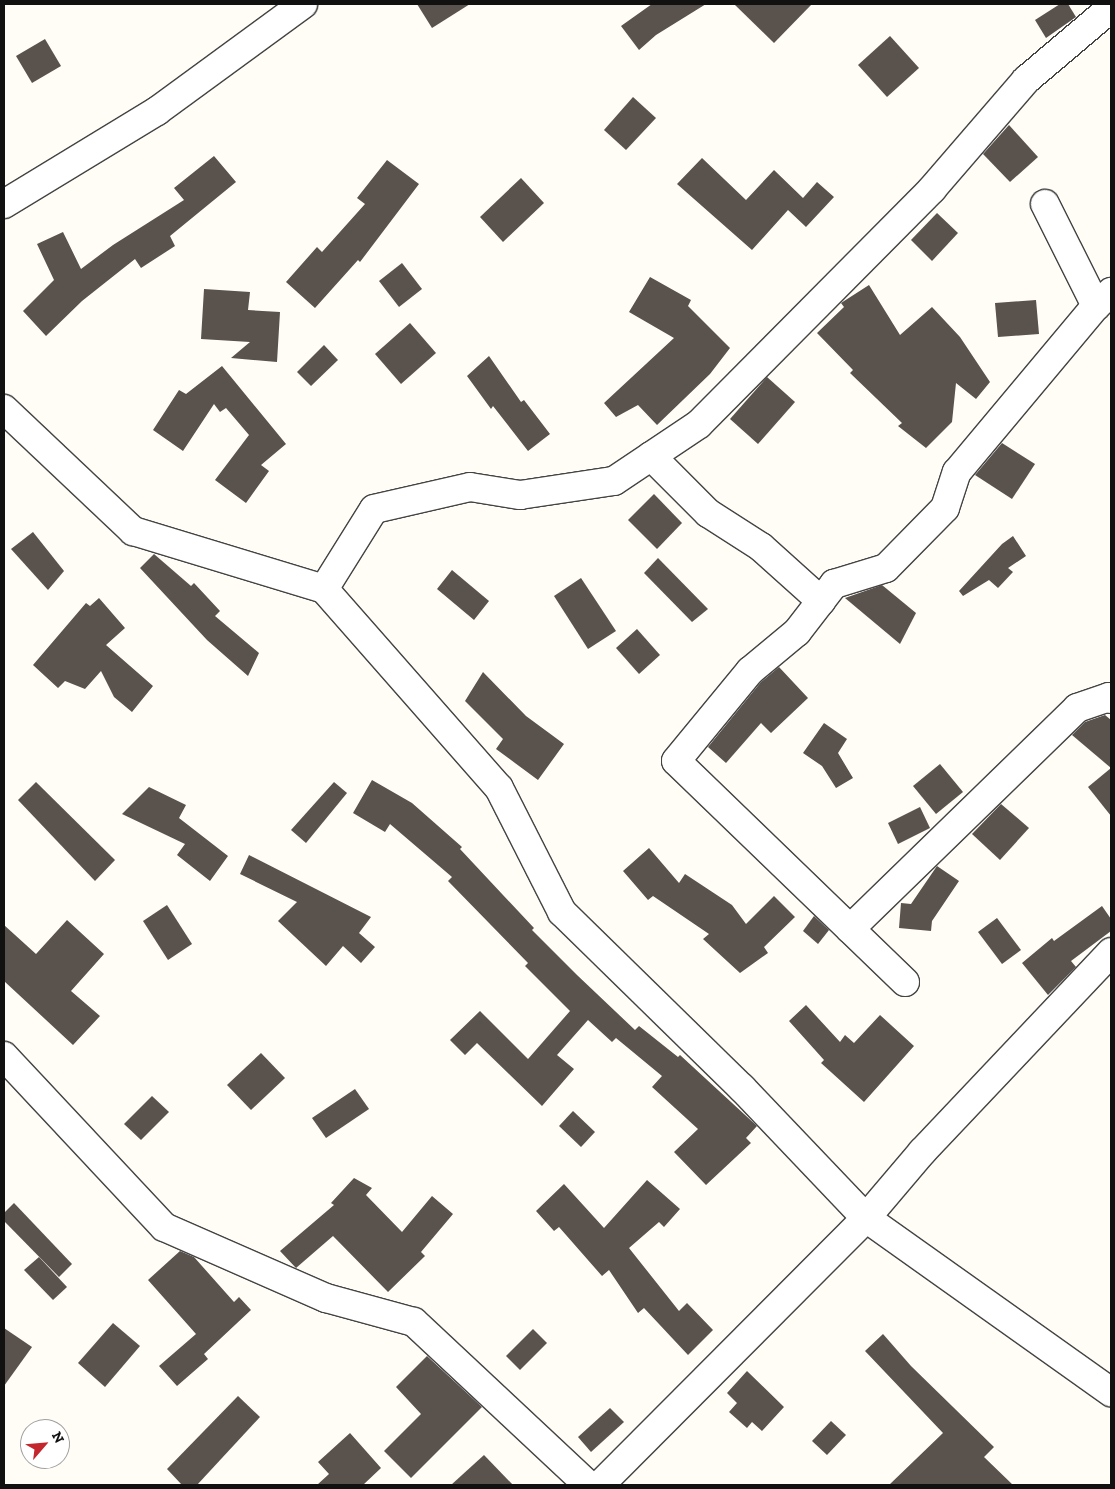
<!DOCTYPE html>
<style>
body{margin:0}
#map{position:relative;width:1115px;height:1489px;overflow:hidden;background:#fffdf5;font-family:"Zilla Slab",serif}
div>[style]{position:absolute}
.building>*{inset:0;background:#5a524d}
.roads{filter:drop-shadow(1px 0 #444) drop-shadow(-1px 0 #444) drop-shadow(0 1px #444) drop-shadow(0 -1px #444)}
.street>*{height:28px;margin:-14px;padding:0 14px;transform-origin:14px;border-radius:14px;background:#fff}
span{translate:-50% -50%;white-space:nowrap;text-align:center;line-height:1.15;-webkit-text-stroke:5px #fff;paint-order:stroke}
.frame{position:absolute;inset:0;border:5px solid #111;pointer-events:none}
.north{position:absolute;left:20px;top:1419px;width:50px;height:50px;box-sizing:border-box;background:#fff;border:1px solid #a0a0a0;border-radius:50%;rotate:63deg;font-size:14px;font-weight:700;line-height:20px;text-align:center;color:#111}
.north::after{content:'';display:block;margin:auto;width:18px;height:22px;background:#c4262e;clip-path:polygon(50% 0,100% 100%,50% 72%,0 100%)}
</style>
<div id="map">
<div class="building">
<div style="clip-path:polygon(417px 4px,470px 4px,432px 28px)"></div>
<div style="clip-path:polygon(652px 4px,706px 4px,656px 35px,639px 50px,621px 26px)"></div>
<div style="clip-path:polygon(734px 4px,812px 4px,774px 43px)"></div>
<div style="clip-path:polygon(1060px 4px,1068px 4px,1076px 17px,1046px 38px,1035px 20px)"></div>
<div style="clip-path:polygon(890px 36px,919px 68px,887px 97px,858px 65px)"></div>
<div style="clip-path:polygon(45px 39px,61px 66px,32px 83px,16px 56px)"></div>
<div style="clip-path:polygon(633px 97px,656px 118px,626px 150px,604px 130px)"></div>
<div style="clip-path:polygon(1009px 125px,1038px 157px,1010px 182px,983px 154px)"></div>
<div style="clip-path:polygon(214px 156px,236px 182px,170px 236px,175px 246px,141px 268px,135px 259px,82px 301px,46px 336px,23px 311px,54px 280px,37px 244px,63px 232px,81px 269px,113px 245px,184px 200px,174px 188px)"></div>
<div style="clip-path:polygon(702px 158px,746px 200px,774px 170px,803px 198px,817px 182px,834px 197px,806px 227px,788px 210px,752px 250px,677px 184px)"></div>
<div style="clip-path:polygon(387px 160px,419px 184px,360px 262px,358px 260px,315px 308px,286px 282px,317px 247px,322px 252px,365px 204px,357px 198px)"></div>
<div style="clip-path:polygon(521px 178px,544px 203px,503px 242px,480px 217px)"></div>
<div style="clip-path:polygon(937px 213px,958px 233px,932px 261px,911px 240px)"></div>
<div style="clip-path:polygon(402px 263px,422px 289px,399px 307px,379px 281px)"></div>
<div style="clip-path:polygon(650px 277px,691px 300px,688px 306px,730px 348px,710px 374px,657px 425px,638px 405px,616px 417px,604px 403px,674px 338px,629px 312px)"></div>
<div style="clip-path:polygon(869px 285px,900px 335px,932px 307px,960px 337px,990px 382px,976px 399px,956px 383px,952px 422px,926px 448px,898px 426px,902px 423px,850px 373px,853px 370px,817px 333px,844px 307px,841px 303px)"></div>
<div style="clip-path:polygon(204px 289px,250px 292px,248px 310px,280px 312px,277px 362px,231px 358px,250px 342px,201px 339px)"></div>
<div style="clip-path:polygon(1036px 300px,1039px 334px,998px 337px,995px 303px)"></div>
<div style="clip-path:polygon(410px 323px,436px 353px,401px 384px,375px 354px)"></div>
<div style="clip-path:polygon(324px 345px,338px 360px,311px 386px,297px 372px)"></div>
<div style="clip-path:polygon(489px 356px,521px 402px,524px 400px,550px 434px,528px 451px,493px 406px,491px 409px,467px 376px)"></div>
<div style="clip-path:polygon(222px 366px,286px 444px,261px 465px,269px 471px,246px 503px,215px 480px,249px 435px,226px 408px,220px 412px,214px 404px,183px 451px,153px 430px,179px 390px,186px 394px)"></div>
<div style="clip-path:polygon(767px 377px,795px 402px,758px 444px,730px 419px)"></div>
<div style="clip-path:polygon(1002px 443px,1035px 464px,1012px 499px,975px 475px)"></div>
<div style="clip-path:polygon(654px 494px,682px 523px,657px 549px,628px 520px)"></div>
<div style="clip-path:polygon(33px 532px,64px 571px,48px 590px,11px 549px)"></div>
<div style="clip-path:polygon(1013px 536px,1026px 556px,1008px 568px,1013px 572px,998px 588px,989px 580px,963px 596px,959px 591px,1002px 544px)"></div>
<div style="clip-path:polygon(154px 554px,191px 586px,194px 583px,220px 611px,215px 616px,259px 653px,248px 676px,207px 640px,140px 568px)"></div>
<div style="clip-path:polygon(658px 558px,708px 609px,692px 622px,644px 573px)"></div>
<div style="clip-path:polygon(452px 570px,489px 601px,474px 620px,437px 589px)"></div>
<div style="clip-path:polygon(581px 578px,616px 631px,588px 649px,554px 596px)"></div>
<div style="clip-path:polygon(882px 585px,916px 613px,900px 644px,845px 598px)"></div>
<div style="clip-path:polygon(99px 598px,125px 628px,106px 645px,153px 686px,132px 712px,114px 697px,101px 671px,85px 689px,65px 681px,58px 688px,33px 665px,86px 603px,90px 606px)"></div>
<div style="clip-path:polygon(637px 629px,660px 655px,639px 674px,616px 648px)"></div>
<div style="clip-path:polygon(779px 667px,808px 698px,771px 733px,761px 723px,726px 763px,708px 747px,761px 682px)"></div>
<div style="clip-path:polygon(483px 672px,526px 716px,564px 744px,538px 780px,496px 749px,503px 739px,465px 701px)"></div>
<div style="clip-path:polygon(1105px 715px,1111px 720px,1111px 768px,1072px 735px,1085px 722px)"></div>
<div style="clip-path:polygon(824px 723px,847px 739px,838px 753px,853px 778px,836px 788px,822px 766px,803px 753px)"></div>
<div style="clip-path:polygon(940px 764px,963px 792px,936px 814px,913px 786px)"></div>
<div style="clip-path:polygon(1111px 768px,1111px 816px,1088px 787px)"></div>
<div style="clip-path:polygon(372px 780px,412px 803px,462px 847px,460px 849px,534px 928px,532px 930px,577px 975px,635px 1030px,639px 1026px,678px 1057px,680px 1055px,757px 1126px,746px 1138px,751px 1143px,706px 1185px,674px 1152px,698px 1129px,652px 1087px,662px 1076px,616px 1038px,612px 1042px,588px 1020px,557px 1055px,574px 1069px,542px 1106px,477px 1043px,465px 1055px,450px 1040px,480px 1011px,528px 1059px,570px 1011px,525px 966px,528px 963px,448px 881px,452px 877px,390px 824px,385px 832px,353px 813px)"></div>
<div style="clip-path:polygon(36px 782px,115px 860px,95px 881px,18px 800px)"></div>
<div style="clip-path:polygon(334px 782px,347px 793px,306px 843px,291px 830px)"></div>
<div style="clip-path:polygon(149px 787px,186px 805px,179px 818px,228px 856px,210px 881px,177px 855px,185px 844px,122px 814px)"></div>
<div style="clip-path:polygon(1001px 804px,1029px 828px,1000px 860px,972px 834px)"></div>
<div style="clip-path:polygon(920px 807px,930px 828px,898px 844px,888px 823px)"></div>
<div style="clip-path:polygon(649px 848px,679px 883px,685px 874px,732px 905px,746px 924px,774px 896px,795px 917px,764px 947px,768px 953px,740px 973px,703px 939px,709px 934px,653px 896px,648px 900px,623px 871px)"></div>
<div style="clip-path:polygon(249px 855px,371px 917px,359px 933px,375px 947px,361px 963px,343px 946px,326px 966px,278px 921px,297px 902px,240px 874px)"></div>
<div style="clip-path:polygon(937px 866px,959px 881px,932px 921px,931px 931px,899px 928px,901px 903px,911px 904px)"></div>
<div style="clip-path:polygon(167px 905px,192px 944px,168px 960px,143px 921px)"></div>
<div style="clip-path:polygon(1102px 906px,1111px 919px,1111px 931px,1071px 961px,1076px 967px,1048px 995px,1022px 963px,1052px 938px,1054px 941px)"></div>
<div style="clip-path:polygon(814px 916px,829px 930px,818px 944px,803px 931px)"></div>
<div style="clip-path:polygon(997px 918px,1021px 950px,1002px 964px,978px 932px)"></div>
<div style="clip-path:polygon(67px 920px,104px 954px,71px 991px,100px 1016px,73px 1045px,4px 981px,4px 925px,36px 954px)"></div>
<div style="clip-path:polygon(806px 1005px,840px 1042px,845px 1035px,854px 1043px,880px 1015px,914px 1046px,864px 1102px,821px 1063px,824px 1060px,789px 1021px)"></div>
<div style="clip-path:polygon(261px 1053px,285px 1078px,251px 1110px,227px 1085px)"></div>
<div style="clip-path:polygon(355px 1089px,369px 1109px,326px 1138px,312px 1118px)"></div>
<div style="clip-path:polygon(152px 1096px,169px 1112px,141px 1140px,124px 1124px)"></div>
<div style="clip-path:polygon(573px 1111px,595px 1132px,581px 1147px,559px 1126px)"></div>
<div style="clip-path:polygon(354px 1178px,372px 1188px,366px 1195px,402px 1232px,432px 1196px,453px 1214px,421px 1252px,425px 1256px,388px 1292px,333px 1236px,296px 1268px,280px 1251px,334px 1205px,331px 1203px)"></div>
<div style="clip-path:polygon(647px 1180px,680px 1209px,664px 1227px,659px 1222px,629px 1248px,679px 1311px,687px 1303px,713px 1330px,688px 1355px,644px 1308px,638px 1313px,609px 1270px,602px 1276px,559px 1227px,554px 1231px,536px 1211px,564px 1184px,604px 1228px)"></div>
<div style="clip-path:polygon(14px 1203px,72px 1264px,59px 1277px,4px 1221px,4px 1213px)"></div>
<div style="clip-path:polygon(180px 1251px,194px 1257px,234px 1302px,239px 1297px,251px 1310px,204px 1354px,208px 1359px,177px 1386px,159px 1366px,196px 1334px,148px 1280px)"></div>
<div style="clip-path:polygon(39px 1257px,67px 1287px,53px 1300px,24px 1270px)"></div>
<div style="clip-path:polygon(113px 1323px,140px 1346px,105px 1387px,78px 1363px)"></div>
<div style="clip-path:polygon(4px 1328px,32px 1347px,4px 1386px)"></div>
<div style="clip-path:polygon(533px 1329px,547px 1343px,520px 1370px,506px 1356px)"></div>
<div style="clip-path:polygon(883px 1334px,911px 1366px,994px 1447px,984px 1457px,1013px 1485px,889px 1485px,943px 1433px,865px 1351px)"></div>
<div style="clip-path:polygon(427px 1356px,482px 1407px,411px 1478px,384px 1451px,421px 1414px,396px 1387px)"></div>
<div style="clip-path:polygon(747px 1371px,784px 1407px,762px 1431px,752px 1422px,747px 1428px,729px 1412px,737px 1403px,727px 1393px)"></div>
<div style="clip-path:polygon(238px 1396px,260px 1417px,197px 1485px,182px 1485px,167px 1469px)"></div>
<div style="clip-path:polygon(610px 1408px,624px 1422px,591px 1452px,578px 1437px)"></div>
<div style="clip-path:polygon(831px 1421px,846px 1435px,827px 1455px,812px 1441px)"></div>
<div style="clip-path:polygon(350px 1433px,381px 1468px,363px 1485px,317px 1485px,329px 1474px,318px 1462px)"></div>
<div style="clip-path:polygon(484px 1455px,513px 1485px,451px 1485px)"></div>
</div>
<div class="roads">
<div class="street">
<div style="left:4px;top:204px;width:179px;rotate:-31.3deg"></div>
<div style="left:157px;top:111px;width:181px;rotate:-36.2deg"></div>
<div style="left:1045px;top:204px;width:114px;rotate:63.4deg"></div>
<div style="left:4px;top:409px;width:178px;rotate:43.4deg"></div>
<div style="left:133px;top:531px;width:200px;rotate:16.9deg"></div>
<div style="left:324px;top:589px;width:265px;rotate:48.7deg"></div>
<div style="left:499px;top:788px;width:139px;rotate:63.1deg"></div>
<div style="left:562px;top:912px;width:252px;rotate:44.4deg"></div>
<div style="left:742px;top:1088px;width:180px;rotate:46.4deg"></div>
<div style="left:866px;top:1218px;width:301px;rotate:35.4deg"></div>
<div style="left:651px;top:456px;width:81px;rotate:45deg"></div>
<div style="left:708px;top:513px;width:63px;rotate:32.7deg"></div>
<div style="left:761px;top:547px;width:81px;rotate:42deg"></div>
<div style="left:324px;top:589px;width:94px;rotate:-58deg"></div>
<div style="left:374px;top:509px;width:98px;rotate:-12.9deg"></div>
<div style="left:470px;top:487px;width:51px;rotate:9.1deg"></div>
<div style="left:520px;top:495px;width:95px;rotate:-8.5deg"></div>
<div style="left:614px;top:481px;width:102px;rotate:-33.8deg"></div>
<div style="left:699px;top:424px;width:331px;rotate:-45.2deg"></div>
<div style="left:932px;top:189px;width:144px;rotate:-49.2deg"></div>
<div style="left:1026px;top:80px;width:111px;rotate:-40.3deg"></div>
<div style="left:850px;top:929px;width:317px;rotate:-44.2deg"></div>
<div style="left:1077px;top:708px;width:34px;rotate:-19deg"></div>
<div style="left:1109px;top:697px;width:3px;rotate:45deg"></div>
<div style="left:905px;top:982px;width:318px;rotate:-136deg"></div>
<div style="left:676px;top:761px;width:117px;rotate:-50.6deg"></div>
<div style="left:750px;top:671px;width:61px;rotate:-39.7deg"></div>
<div style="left:797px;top:632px;width:61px;rotate:-52.4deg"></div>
<div style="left:834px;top:584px;width:54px;rotate:-17.1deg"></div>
<div style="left:886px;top:568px;width:84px;rotate:-45.5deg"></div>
<div style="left:945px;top:508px;width:38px;rotate:-72deg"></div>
<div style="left:957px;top:472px;width:217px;rotate:-50.1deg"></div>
<div style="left:1096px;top:306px;width:21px;rotate:-43deg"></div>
<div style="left:4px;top:1056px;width:234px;rotate:46.9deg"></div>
<div style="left:164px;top:1227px;width:177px;rotate:23.7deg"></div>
<div style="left:326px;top:1298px;width:91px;rotate:15.3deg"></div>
<div style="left:414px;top:1322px;width:238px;rotate:43.1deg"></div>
<div style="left:600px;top:1485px;width:377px;rotate:-45.1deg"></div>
<div style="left:866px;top:1218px;width:87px;rotate:-49.7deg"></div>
<div style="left:922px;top:1152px;width:275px;rotate:-46.6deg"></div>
</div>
</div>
<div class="frame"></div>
<div class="north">N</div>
</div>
